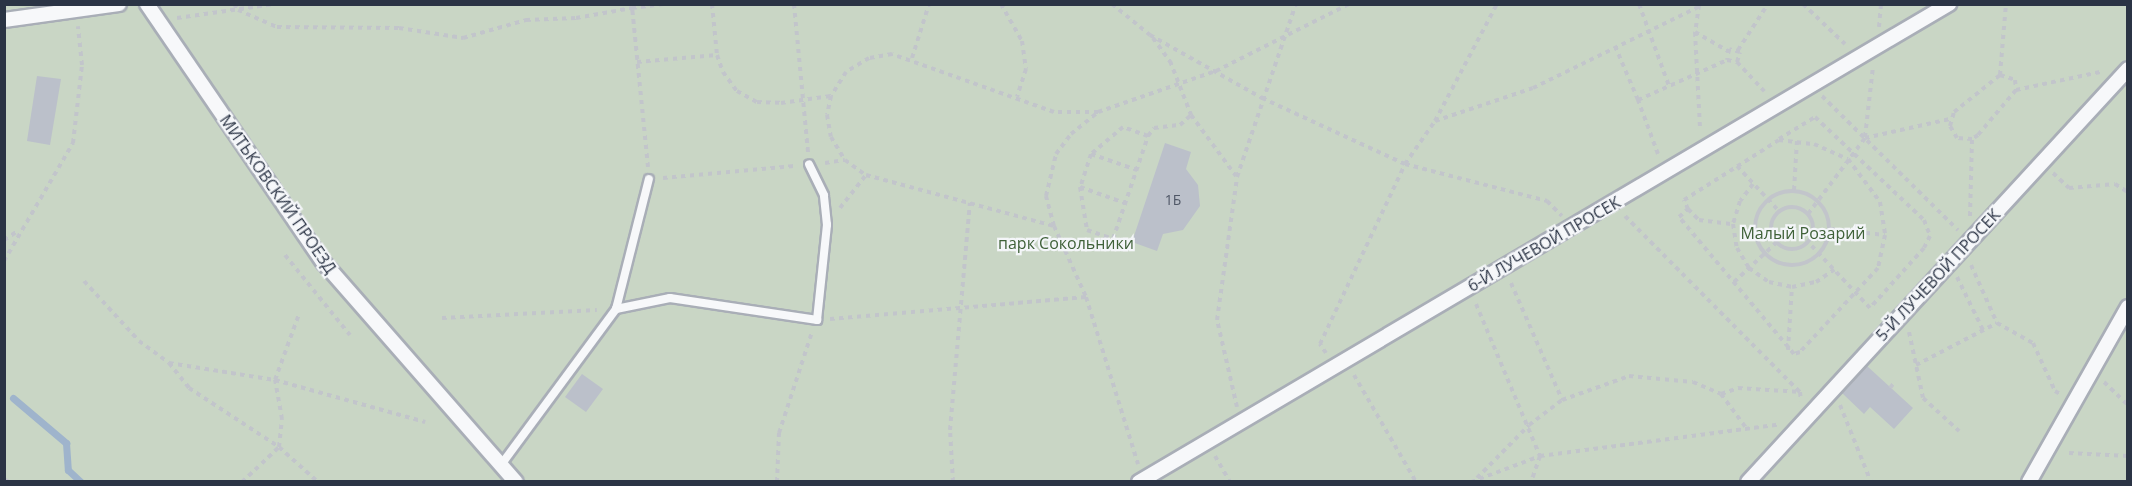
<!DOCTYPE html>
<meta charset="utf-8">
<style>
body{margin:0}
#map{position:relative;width:2132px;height:486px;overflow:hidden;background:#e4e7ec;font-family:"Open Sans",sans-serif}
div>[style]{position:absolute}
.green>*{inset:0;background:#c9d6c5}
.stream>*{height:7px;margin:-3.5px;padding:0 3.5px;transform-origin:3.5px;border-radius:3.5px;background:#9fb4cc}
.building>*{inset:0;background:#bbc0ca}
.path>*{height:4px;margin-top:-2px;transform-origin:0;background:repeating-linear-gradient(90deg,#c2c5cb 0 4.5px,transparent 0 9px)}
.path>.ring{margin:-2px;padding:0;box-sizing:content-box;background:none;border:4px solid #c2c5cb;border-radius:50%}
.roads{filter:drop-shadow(2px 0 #a9aeb7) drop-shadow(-2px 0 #a9aeb7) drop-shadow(0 2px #a9aeb7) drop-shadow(0 -2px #a9aeb7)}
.service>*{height:8px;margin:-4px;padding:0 4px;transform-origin:4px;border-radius:4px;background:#f7f8fa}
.pedestrian>*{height:14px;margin:-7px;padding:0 7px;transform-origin:7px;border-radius:7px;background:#f7f8fa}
span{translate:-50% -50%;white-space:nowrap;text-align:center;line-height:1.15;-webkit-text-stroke:4.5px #f4f6f9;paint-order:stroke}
.number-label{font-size:14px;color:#4f5766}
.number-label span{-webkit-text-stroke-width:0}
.street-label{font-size:16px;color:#2b3445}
.park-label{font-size:16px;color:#3f6138}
.frame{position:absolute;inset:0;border:6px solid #2b3445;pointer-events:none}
</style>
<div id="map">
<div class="green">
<div style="clip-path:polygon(4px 5px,2127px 5px,2127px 481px,5px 481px)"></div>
</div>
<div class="stream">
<div style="left:13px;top:398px;width:70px;rotate:40.3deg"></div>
<div style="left:66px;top:443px;width:27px;rotate:86deg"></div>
<div style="left:68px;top:470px;width:18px;rotate:43deg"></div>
</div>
<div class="building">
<div style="clip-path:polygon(37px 76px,61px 79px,50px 145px,27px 141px)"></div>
<div style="clip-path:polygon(1165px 143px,1191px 152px,1186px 169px,1198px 185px,1200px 206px,1183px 230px,1163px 234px,1157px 251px,1132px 242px)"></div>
<div style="clip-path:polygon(1867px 366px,1913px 408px,1894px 429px,1870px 407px,1864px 414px,1842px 393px)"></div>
<div style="clip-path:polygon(582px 374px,603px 389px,586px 412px,565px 397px)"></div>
</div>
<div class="path">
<div style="left:234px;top:4px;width:7px;rotate:56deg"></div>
<div style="left:238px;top:10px;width:43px;rotate:23.6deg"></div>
<div style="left:277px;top:27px;width:122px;rotate:0.5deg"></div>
<div style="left:399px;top:28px;width:65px;rotate:8.9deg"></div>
<div style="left:463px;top:38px;width:66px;rotate:-15.9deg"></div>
<div style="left:526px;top:20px;width:50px;rotate:-2.3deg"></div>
<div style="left:576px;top:18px;width:57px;rotate:-10.1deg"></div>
<div style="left:712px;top:4px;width:51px;rotate:84.4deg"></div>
<div style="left:717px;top:55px;width:18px;rotate:71deg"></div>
<div style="left:723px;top:72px;width:24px;rotate:54deg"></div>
<div style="left:737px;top:91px;width:23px;rotate:29deg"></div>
<div style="left:757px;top:102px;width:24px;rotate:2deg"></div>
<div style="left:781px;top:103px;width:50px;rotate:-8deg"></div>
<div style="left:794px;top:4px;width:149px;rotate:84.6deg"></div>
<div style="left:1001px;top:4px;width:43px;rotate:60.4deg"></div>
<div style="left:1022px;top:41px;width:28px;rotate:82deg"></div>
<div style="left:1026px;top:69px;width:29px;rotate:108deg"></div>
<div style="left:1112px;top:4px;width:49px;rotate:39.2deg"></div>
<div style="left:1150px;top:35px;width:129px;rotate:29.4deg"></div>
<div style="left:1262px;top:98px;width:157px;rotate:24.8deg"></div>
<div style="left:1405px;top:164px;width:147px;rotate:14.6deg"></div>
<div style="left:1547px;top:201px;width:21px;rotate:45deg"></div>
<div style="left:1639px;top:4px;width:87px;rotate:69.9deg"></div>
<div style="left:1803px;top:4px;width:58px;rotate:43.6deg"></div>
<div style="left:1699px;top:5px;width:27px;rotate:98deg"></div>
<div style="left:1695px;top:32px;width:97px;rotate:87deg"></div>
<div style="left:177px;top:18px;width:98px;rotate:-8.2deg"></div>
<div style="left:1879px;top:27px;width:23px;rotate:-85deg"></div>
<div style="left:1695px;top:32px;width:38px;rotate:30deg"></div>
<div style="left:1153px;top:38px;width:29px;rotate:54deg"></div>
<div style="left:1170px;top:61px;width:58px;rotate:68.7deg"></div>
<div style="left:1191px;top:115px;width:76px;rotate:53.6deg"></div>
<div style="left:1615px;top:46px;width:59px;rotate:66.9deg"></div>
<div style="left:1738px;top:50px;width:55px;rotate:-56.9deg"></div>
<div style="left:912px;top:58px;width:57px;rotate:-72.5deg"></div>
<div style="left:637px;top:62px;width:80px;rotate:-5deg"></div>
<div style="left:1737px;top:62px;width:10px;rotate:-73deg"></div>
<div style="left:1740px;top:52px;width:11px;rotate:-165deg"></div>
<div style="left:1729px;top:49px;width:11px;rotate:100deg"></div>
<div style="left:1727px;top:60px;width:10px;rotate:11deg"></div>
<div style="left:1737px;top:62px;width:40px;rotate:47deg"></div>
<div style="left:2000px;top:75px;width:16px;rotate:18deg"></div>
<div style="left:2015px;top:80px;width:10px;rotate:84deg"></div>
<div style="left:2016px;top:90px;width:59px;rotate:130.2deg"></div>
<div style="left:1978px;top:135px;width:7px;rotate:146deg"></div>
<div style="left:1972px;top:139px;width:15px;rotate:-176deg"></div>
<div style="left:1957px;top:138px;width:14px;rotate:-120deg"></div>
<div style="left:1950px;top:126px;width:15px;rotate:-74deg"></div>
<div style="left:1954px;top:112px;width:59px;rotate:-38.8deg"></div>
<div style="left:2000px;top:75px;width:71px;rotate:-85.2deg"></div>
<div style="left:2016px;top:90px;width:86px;rotate:-12.1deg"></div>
<div style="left:1822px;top:96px;width:191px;rotate:44.6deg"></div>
<div style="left:1098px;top:112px;width:44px;rotate:180deg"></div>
<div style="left:1054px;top:112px;width:172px;rotate:-160.3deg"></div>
<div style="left:892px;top:54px;width:23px;rotate:170deg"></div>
<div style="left:869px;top:58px;width:27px;rotate:149deg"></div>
<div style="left:846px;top:72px;width:28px;rotate:122deg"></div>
<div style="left:831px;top:96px;width:19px;rotate:102deg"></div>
<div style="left:827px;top:115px;width:22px;rotate:80deg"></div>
<div style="left:831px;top:137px;width:27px;rotate:59deg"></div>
<div style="left:845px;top:160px;width:26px;rotate:36deg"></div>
<div style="left:866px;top:175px;width:195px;rotate:15.2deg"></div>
<div style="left:1054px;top:226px;width:31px;rotate:-105deg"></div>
<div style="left:1046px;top:196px;width:43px;rotate:-76.6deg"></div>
<div style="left:1056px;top:154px;width:25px;rotate:-53deg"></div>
<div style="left:1071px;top:134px;width:35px;rotate:-39deg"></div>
<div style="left:1098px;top:112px;width:125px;rotate:-19.2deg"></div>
<div style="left:1216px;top:71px;width:149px;rotate:-26.7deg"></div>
<div style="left:1435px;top:121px;width:103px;rotate:-18.6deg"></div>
<div style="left:1533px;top:88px;width:184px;rotate:-26.1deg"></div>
<div style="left:1148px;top:136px;width:27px;rotate:-160deg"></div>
<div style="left:1123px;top:127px;width:42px;rotate:139.8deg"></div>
<div style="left:1091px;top:154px;width:35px;rotate:108deg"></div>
<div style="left:1080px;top:187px;width:44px;rotate:80.8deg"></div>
<div style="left:1087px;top:230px;width:28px;rotate:19deg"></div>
<div style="left:1113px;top:239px;width:109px;rotate:-71.2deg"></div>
<div style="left:1148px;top:136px;width:10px;rotate:-53deg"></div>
<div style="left:1154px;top:128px;width:26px;rotate:-7deg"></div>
<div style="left:1180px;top:125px;width:15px;rotate:-42deg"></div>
<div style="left:1865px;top:137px;width:70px;rotate:-83.5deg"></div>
<div style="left:1779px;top:139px;width:42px;rotate:-31.4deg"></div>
<div style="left:1815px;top:117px;width:150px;rotate:43.4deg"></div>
<div style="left:1924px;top:220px;width:17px;rotate:69deg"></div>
<div style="left:1930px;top:236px;width:13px;rotate:117deg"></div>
<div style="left:1924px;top:248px;width:81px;rotate:132deg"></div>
<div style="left:1870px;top:308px;width:91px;rotate:-133.2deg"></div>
<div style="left:1779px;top:140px;width:35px;rotate:7deg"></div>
<div style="left:1814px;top:144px;width:37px;rotate:24deg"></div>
<div style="left:1848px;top:159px;width:54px;rotate:53.3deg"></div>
<div style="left:1880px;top:202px;width:33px;rotate:81deg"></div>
<div style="left:1885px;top:235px;width:34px;rotate:102deg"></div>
<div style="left:1878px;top:268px;width:115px;rotate:132.9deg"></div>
<div style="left:1800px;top:352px;width:6px;rotate:162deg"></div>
<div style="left:1794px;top:354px;width:179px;rotate:-130deg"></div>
<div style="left:1679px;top:217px;width:12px;rotate:-42deg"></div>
<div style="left:1688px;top:209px;width:10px;rotate:-114deg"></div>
<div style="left:1684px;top:200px;width:112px;rotate:-32.3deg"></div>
<div style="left:1091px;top:154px;width:49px;rotate:19.2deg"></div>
<div style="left:1658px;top:154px;width:58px;rotate:-110.3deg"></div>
<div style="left:1638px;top:100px;width:98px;rotate:-24.2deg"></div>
<div style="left:825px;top:163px;width:20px;rotate:-9deg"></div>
<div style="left:1737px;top:166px;width:62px;rotate:47deg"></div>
<div style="left:648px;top:167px;width:160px;rotate:-95.7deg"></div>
<div style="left:632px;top:8px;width:34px;rotate:-7deg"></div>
<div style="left:2053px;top:173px;width:22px;rotate:43deg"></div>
<div style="left:2069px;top:188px;width:46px;rotate:-5deg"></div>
<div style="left:2115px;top:184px;width:15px;rotate:32deg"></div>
<div style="left:663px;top:178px;width:134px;rotate:-5.2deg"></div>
<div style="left:1753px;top:184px;width:21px;rotate:127deg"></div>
<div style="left:1740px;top:201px;width:24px;rotate:107deg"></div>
<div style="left:1733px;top:224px;width:24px;rotate:81deg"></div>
<div style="left:1737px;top:248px;width:23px;rotate:59deg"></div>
<div style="left:1749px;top:268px;width:24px;rotate:35deg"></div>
<div style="left:1769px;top:282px;width:24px;rotate:12deg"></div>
<div style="left:1792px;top:287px;width:25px;rotate:-12deg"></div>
<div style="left:1816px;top:282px;width:22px;rotate:-34deg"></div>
<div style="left:1080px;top:187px;width:48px;rotate:19.6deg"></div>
<div style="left:1794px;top:190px;width:49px;rotate:-86.5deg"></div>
<div class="ring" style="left:1755px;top:191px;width:70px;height:70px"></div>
<div class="ring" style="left:1771px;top:207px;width:38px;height:38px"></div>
<div style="left:840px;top:208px;width:42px;rotate:-51.8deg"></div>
<div style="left:1688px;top:209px;width:16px;rotate:45deg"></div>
<div style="left:1699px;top:220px;width:34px;rotate:7deg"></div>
<div style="left:1808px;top:214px;width:95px;rotate:-53.1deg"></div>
<div style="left:1865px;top:138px;width:87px;rotate:-12.6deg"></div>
<div style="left:1625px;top:216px;width:248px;rotate:45.2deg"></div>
<div style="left:1800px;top:392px;width:9px;rotate:84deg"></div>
<div style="left:1970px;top:216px;width:77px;rotate:-88.5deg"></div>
<div style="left:1054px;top:226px;width:78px;rotate:65.7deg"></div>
<div style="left:1086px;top:297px;width:175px;rotate:72.7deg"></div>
<div style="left:1830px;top:229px;width:55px;rotate:6.2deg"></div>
<div style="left:4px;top:240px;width:17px;rotate:-33deg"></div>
<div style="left:285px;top:255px;width:103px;rotate:50.9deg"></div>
<div style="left:4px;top:261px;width:137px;rotate:-59.7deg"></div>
<div style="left:73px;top:143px;width:79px;rotate:-83.4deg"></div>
<div style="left:82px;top:65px;width:39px;rotate:-96deg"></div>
<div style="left:1971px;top:265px;width:64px;rotate:65.9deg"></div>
<div style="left:1997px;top:323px;width:41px;rotate:29.1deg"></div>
<div style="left:2033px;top:343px;width:53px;rotate:65.4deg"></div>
<div style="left:2055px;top:391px;width:6px;rotate:31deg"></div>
<div style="left:1957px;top:277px;width:59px;rotate:63.9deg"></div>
<div style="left:84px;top:281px;width:81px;rotate:47.5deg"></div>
<div style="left:139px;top:341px;width:37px;rotate:36deg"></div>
<div style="left:169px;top:363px;width:32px;rotate:51deg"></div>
<div style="left:189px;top:388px;width:108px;rotate:33.2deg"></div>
<div style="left:279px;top:447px;width:52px;rotate:41.9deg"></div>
<div style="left:1734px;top:282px;width:59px;rotate:-42.9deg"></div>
<div style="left:1511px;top:283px;width:128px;rotate:66.4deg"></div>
<div style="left:1476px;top:304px;width:165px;rotate:67.2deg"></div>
<div style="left:1540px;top:456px;width:28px;rotate:109deg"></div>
<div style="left:442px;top:318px;width:155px;rotate:-3deg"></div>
<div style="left:830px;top:319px;width:257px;rotate:-4.9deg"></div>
<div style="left:1909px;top:332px;width:67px;rotate:78deg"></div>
<div style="left:1923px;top:398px;width:49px;rotate:42.5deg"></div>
<div style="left:1788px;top:350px;width:63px;rotate:-86.4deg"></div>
<div style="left:1326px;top:353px;width:11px;rotate:-124deg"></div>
<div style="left:1320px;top:344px;width:199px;rotate:-64.7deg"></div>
<div style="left:1405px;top:164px;width:52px;rotate:-55.1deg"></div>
<div style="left:1435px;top:121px;width:132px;rotate:-62.1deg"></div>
<div style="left:169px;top:363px;width:107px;rotate:9.1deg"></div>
<div style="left:275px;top:380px;width:156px;rotate:15.6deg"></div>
<div style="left:1916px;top:365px;width:91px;rotate:-27.4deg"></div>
<div style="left:1354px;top:375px;width:124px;rotate:59.9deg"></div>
<div style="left:2104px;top:382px;width:33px;rotate:44deg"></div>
<div style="left:1890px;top:388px;width:6px;rotate:-51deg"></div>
<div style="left:1721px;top:394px;width:44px;rotate:53.4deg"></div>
<div style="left:1840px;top:405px;width:83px;rotate:68.1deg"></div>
<div style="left:1237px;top:407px;width:89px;rotate:-102.9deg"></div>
<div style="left:1217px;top:320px;width:144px;rotate:-82deg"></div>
<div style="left:1237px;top:177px;width:183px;rotate:-71.2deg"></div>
<div style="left:2069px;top:453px;width:59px;rotate:2.9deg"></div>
<div style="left:1215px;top:456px;width:30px;rotate:60deg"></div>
<div style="left:1477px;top:478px;width:74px;rotate:-45.5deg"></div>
<div style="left:1529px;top:425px;width:41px;rotate:-37.1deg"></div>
<div style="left:1562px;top:400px;width:71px;rotate:-19.7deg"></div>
<div style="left:1629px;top:376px;width:64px;rotate:5.4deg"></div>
<div style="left:1693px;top:382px;width:30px;rotate:23deg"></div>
<div style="left:1721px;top:394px;width:18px;rotate:-19deg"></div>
<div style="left:1738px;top:388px;width:63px;rotate:3.6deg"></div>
<div style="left:4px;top:479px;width:6px;rotate:31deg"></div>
<div style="left:242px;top:482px;width:51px;rotate:-43.4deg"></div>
<div style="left:279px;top:447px;width:28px;rotate:-84deg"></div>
<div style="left:282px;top:419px;width:40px;rotate:-100deg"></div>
<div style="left:275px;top:380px;width:70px;rotate:-70deg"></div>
<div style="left:777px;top:482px;width:49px;rotate:-87.7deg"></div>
<div style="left:779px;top:433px;width:106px;rotate:-71.9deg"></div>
<div style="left:953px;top:482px;width:52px;rotate:-93.3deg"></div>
<div style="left:950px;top:430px;width:228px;rotate:-85deg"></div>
<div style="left:1471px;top:482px;width:74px;rotate:-20.6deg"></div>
<div style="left:1540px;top:456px;width:239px;rotate:-7.5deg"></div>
</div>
<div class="roads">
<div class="service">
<div style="left:616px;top:309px;width:55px;rotate:-11.5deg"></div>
<div style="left:670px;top:298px;width:149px;rotate:8.5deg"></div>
<div style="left:817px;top:320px;width:96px;rotate:-84deg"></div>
<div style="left:827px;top:225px;width:30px;rotate:-96deg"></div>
<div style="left:824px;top:195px;width:34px;rotate:-116deg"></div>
<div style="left:501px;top:465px;width:194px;rotate:-53.6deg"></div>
<div style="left:616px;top:309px;width:134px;rotate:-75.8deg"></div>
</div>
<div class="pedestrian">
<div style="left:147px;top:4px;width:314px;rotate:55.7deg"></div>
<div style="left:324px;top:263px;width:291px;rotate:48.8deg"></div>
<div style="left:4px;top:20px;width:116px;rotate:-7.9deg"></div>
<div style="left:1139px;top:482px;width:941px;rotate:-30.55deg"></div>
<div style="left:1748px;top:482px;width:561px;rotate:-47.38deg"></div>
<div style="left:2029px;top:482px;width:201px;rotate:-60.5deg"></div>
</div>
</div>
<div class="number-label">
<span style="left:1173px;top:200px">1Б</span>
</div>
<div class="street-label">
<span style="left:278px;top:194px;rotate:55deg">МИТЬКОВСКИЙ ПРОЕЗД</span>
<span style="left:1544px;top:244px;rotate:-30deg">6-Й ЛУЧЕВОЙ ПРОСЕК</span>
<span style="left:1938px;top:275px;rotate:-47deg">5-Й ЛУЧЕВОЙ ПРОСЕК</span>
</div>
<div class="park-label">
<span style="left:1803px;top:233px">Малый Розарий</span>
<span style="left:1066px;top:243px">парк Сокольники</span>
</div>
<div class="frame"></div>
</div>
